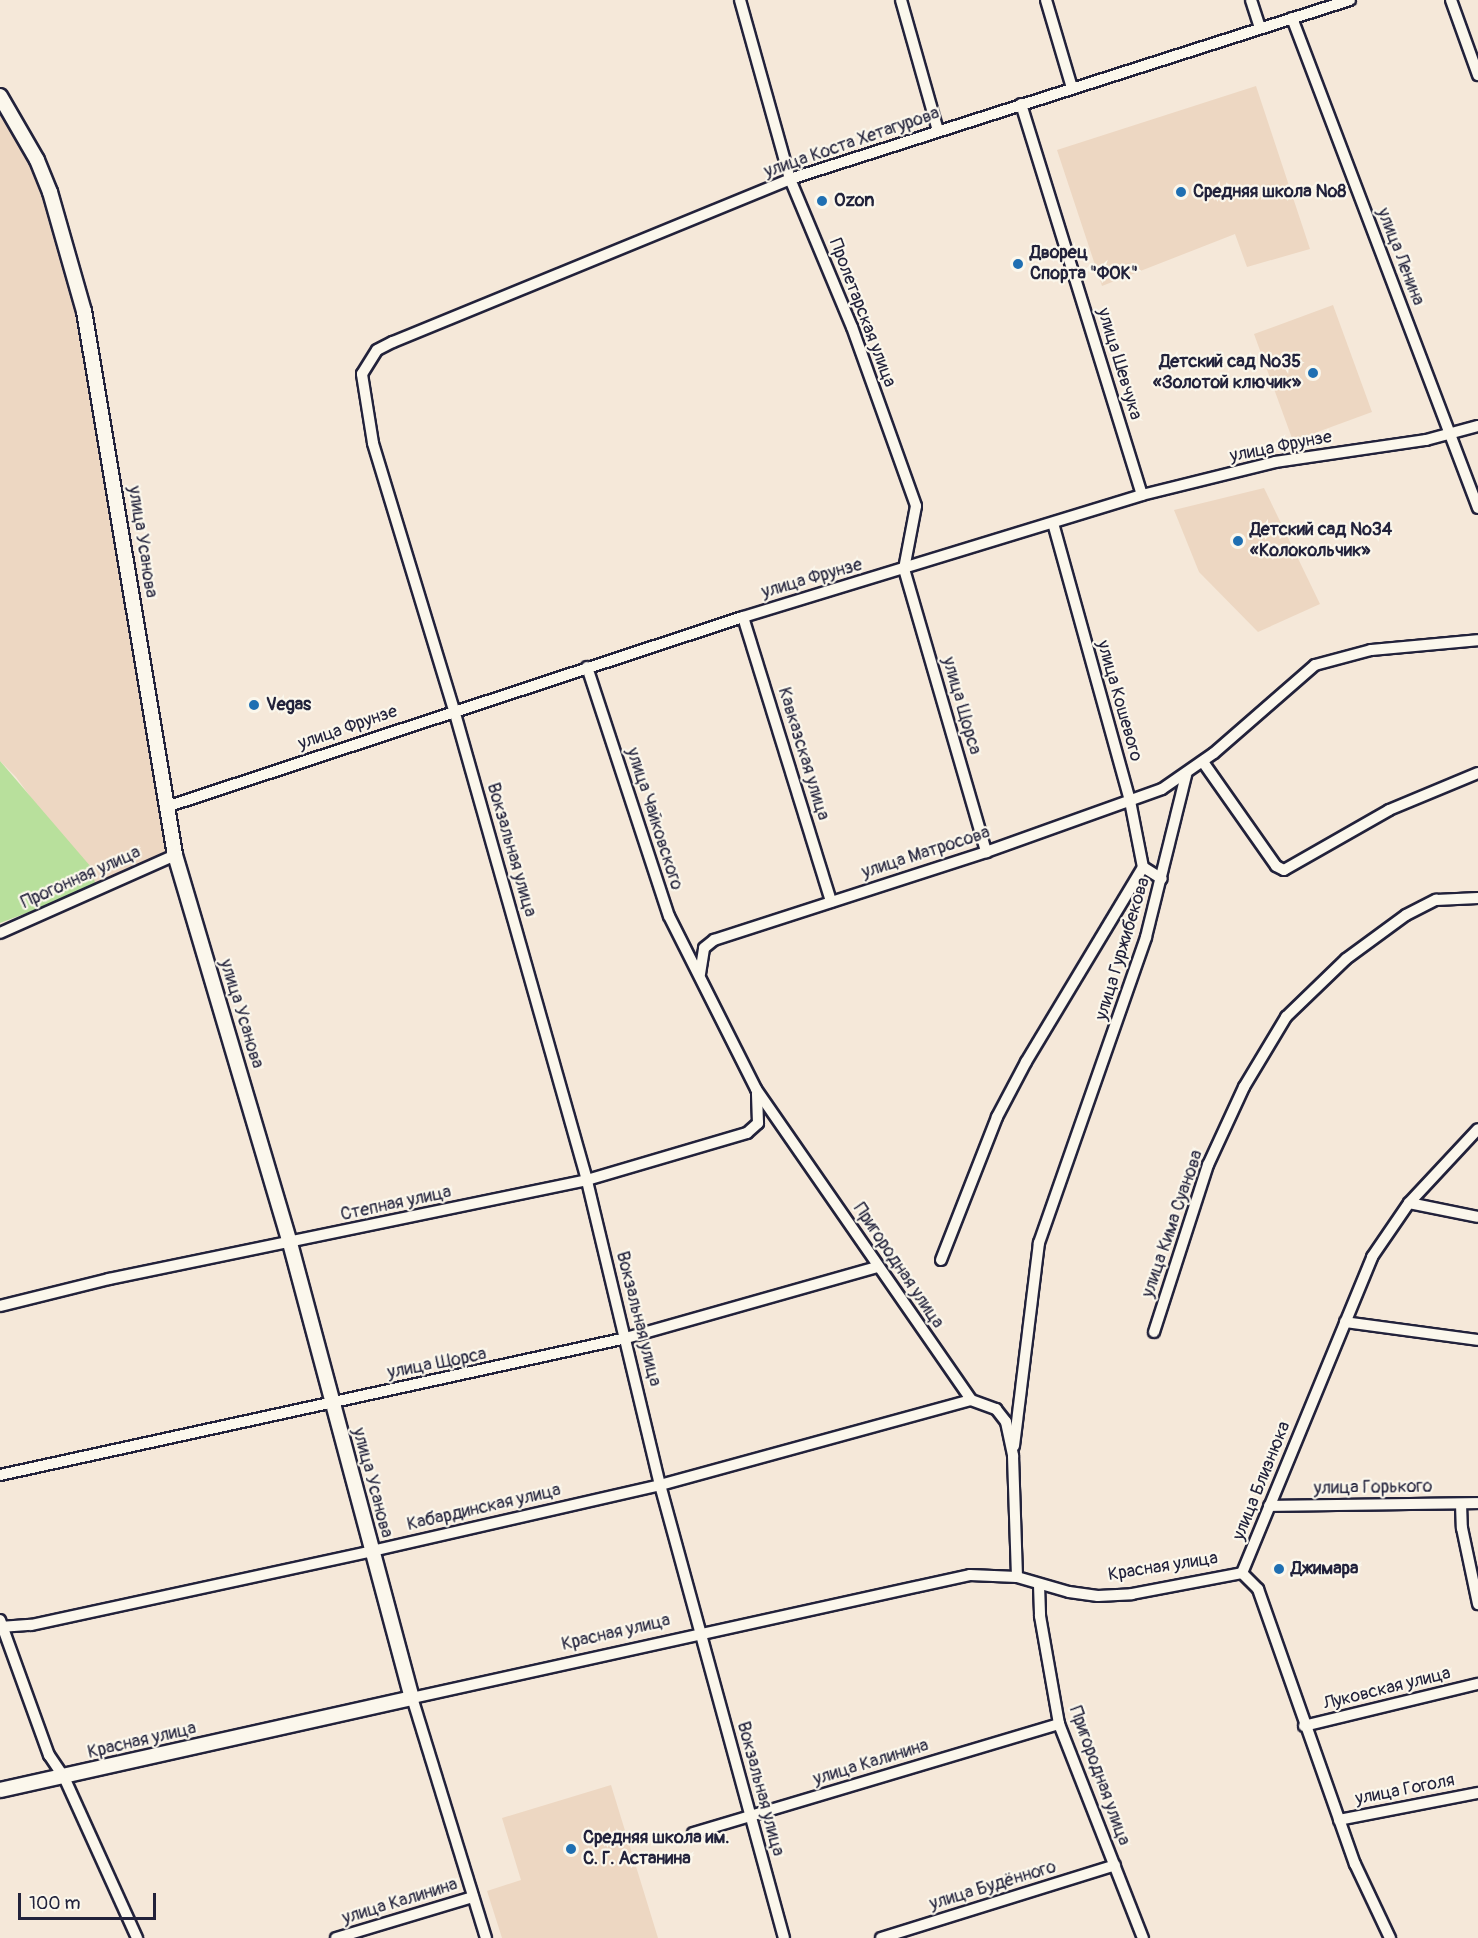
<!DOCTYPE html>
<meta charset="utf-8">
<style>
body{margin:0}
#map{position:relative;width:1478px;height:1938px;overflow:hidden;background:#f5e8d9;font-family:Pangolin,sans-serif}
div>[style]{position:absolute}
.built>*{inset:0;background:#edd7c2}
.green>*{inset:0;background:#b8e09c}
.roads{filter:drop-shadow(2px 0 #22223b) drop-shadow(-2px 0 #22223b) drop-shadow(0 2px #22223b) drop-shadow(0 -2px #22223b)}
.minor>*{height:10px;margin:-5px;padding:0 5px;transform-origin:5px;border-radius:5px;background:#fbf7ec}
.major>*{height:14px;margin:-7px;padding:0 7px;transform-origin:7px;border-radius:7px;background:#fbf7ec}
.dots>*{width:16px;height:16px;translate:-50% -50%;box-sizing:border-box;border:3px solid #fbf7ec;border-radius:50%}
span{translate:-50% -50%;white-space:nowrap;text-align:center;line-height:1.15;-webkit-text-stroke:4.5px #fbf7ec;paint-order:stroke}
.street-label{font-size:18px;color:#22223b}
.poi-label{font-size:18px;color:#22223b;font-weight:700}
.left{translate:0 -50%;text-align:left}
.right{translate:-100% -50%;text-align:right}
.scale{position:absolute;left:18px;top:1893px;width:138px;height:27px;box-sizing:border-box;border:3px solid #22223b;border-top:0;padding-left:8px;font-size:18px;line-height:21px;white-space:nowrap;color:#22223b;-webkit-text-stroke:4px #fbf7ec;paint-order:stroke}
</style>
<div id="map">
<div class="built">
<div style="clip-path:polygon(1256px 86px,1310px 249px,1247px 267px,1235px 234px,1102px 286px,1057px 150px)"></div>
<div style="clip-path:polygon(0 96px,37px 160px,84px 311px,175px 855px,96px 887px,16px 777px,0 761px)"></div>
<div style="clip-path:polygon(1333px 305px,1372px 412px,1293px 441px,1254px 334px)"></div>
<div style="clip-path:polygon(1264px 488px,1320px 604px,1258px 632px,1199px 572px,1174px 510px)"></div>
<div style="clip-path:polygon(611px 1785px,658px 1938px,502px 1938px,487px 1891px,521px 1880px,502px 1818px)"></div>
</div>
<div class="green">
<div style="clip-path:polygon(0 761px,91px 867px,96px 887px,0 923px)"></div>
</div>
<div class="roads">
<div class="minor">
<div style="left:740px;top:0;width:186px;rotate:74.4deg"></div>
<div style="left:790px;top:179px;width:160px;rotate:67.3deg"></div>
<div style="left:852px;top:327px;width:190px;rotate:70.3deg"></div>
<div style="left:916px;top:506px;width:64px;rotate:100.8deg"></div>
<div style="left:904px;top:569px;width:295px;rotate:73.8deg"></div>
<div style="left:901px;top:0;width:136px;rotate:74.2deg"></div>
<div style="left:1046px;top:0;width:92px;rotate:73.5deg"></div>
<div style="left:1251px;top:0;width:29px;rotate:72deg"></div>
<div style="left:1451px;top:0;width:80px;rotate:70.2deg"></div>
<div style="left:1292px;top:18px;width:524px;rotate:69.21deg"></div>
<div style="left:1021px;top:104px;width:409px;rotate:72.8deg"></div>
<div style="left:1053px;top:523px;width:288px;rotate:74.5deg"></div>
<div style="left:1130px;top:801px;width:67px;rotate:78.9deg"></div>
<div style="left:1143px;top:867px;width:22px;rotate:32deg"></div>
<div style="left:743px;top:617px;width:298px;rotate:72.8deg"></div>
<div style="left:587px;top:667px;width:262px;rotate:71.8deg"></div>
<div style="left:669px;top:916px;width:194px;rotate:63.3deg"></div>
<div style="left:756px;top:1089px;width:378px;rotate:55.3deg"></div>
<div style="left:971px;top:1400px;width:27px;rotate:20deg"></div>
<div style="left:996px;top:1409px;width:16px;rotate:52deg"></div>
<div style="left:1006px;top:1422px;width:35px;rotate:78deg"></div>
<div style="left:1013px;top:1456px;width:121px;rotate:88.1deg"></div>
<div style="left:1203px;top:762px;width:127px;rotate:54.9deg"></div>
<div style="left:1276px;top:866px;width:9px;rotate:27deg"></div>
<div style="left:1284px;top:870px;width:121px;rotate:-29.7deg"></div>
<div style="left:1389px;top:810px;width:96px;rotate:-22.6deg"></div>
<div style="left:166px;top:807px;width:607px;rotate:-18.23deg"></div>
<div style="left:743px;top:617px;width:417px;rotate:-17deg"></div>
<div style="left:1142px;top:495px;width:137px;rotate:-13.9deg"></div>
<div style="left:1275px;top:462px;width:153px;rotate:-8.3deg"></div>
<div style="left:1426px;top:440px;width:54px;rotate:-15.1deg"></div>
<div style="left:0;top:933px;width:192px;rotate:-24deg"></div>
<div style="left:700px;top:974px;width:26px;rotate:-81deg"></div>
<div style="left:704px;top:948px;width:13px;rotate:-39deg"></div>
<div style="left:714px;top:940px;width:286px;rotate:-17.9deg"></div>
<div style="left:986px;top:852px;width:187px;rotate:-19.7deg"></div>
<div style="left:1162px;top:789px;width:63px;rotate:-34.7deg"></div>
<div style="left:1214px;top:753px;width:134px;rotate:-41.1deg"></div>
<div style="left:1315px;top:665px;width:58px;rotate:-15deg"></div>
<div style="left:1371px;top:650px;width:107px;rotate:-5.3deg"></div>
<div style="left:1409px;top:1203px;width:70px;rotate:11.5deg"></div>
<div style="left:941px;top:1260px;width:154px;rotate:-68.6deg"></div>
<div style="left:997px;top:1117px;width:62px;rotate:-62.2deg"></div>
<div style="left:1026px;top:1062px;width:227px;rotate:-59deg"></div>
<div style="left:0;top:1306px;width:112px;rotate:-13.9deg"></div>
<div style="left:109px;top:1279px;width:488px;rotate:-11.7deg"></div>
<div style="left:587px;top:1180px;width:167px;rotate:-16.4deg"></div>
<div style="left:747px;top:1133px;width:15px;rotate:-42deg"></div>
<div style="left:758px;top:1123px;width:30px;rotate:-92deg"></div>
<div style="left:1345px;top:1322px;width:134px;rotate:7.7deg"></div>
<div style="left:1154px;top:1332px;width:176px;rotate:-72.1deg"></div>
<div style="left:1208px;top:1165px;width:86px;rotate:-65.2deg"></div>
<div style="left:1244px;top:1087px;width:82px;rotate:-59deg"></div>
<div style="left:1286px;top:1017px;width:83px;rotate:-44deg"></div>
<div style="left:1346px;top:959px;width:74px;rotate:-36.3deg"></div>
<div style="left:1406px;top:915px;width:34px;rotate:-27deg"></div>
<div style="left:1436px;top:900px;width:42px;rotate:-2.7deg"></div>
<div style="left:1014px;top:1446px;width:205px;rotate:-83deg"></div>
<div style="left:1039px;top:1243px;width:324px;rotate:-70.7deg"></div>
<div style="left:1146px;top:937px;width:167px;rotate:-76.1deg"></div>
<div style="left:0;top:1475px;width:641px;rotate:-12.34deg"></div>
<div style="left:626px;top:1338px;width:261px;rotate:-15.8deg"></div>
<div style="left:1461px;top:1504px;width:24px;rotate:88deg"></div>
<div style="left:1462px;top:1528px;width:78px;rotate:78.1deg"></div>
<div style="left:1269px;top:1506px;width:209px;rotate:-0.8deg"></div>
<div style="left:1242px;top:1573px;width:342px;rotate:-67.6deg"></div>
<div style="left:1372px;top:1257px;width:65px;rotate:-55.6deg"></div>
<div style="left:1409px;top:1203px;width:101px;rotate:-47deg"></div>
<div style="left:1242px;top:1573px;width:23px;rotate:45deg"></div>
<div style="left:1258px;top:1589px;width:292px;rotate:70.6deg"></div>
<div style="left:1355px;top:1864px;width:82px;rotate:64.7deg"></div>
<div style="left:1039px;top:1585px;width:31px;rotate:88deg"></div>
<div style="left:1040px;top:1616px;width:110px;rotate:80deg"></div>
<div style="left:1059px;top:1724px;width:230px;rotate:68.6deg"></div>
<div style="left:0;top:1620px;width:144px;rotate:70.1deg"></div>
<div style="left:49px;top:1755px;width:27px;rotate:56deg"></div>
<div style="left:64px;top:1777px;width:177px;rotate:65.6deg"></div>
<div style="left:0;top:1627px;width:31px;rotate:-4deg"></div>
<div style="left:31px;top:1625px;width:349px;rotate:-12.2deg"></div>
<div style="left:372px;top:1551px;width:295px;rotate:-12.9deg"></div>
<div style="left:660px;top:1485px;width:322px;rotate:-15.3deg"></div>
<div style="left:1304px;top:1726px;width:179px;rotate:-13.6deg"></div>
<div style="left:1339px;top:1820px;width:142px;rotate:-11deg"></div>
<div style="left:693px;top:1833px;width:382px;rotate:-16.6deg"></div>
<div style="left:336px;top:1938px;width:143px;rotate:-16.7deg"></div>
<div style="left:486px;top:1938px;width:251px;rotate:-107.1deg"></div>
<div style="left:412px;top:1698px;width:571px;rotate:-12.43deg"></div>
<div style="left:970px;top:1575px;width:47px;rotate:2.4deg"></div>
<div style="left:1017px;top:1577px;width:54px;rotate:16.1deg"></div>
<div style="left:1069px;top:1592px;width:29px;rotate:8deg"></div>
<div style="left:1098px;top:1596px;width:34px;rotate:-3deg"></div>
<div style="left:1132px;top:1594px;width:112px;rotate:-10.8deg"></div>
<div style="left:784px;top:1938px;width:470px;rotate:-105.3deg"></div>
<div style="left:660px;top:1485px;width:314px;rotate:-103.5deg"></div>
<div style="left:587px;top:1180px;width:488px;rotate:-105.8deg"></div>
<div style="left:454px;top:710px;width:279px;rotate:-106.9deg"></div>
<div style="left:373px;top:443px;width:70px;rotate:-99.1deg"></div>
<div style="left:362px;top:374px;width:28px;rotate:-58deg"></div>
<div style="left:377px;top:350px;width:18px;rotate:-27deg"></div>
<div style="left:393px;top:342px;width:429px;rotate:-22.3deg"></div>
<div style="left:790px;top:179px;width:588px;rotate:-17.73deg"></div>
<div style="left:881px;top:1938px;width:245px;rotate:-17.3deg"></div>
</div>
<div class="major">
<div style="left:0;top:96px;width:74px;rotate:60deg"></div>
<div style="left:37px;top:160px;width:35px;rotate:68deg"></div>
<div style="left:50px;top:192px;width:124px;rotate:74.1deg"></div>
<div style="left:84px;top:311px;width:552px;rotate:80.5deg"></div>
<div style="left:175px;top:855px;width:405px;rotate:73.5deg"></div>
<div style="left:290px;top:1243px;width:471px;rotate:75deg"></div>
<div style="left:412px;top:1698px;width:422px;rotate:167.4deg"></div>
</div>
</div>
<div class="dots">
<div style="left:1181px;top:192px;background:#1f6fb2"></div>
<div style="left:822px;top:201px;background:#1f6fb2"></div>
<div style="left:1018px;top:264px;background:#1f6fb2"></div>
<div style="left:1313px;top:373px;background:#1f6fb2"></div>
<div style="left:1238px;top:541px;background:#1f6fb2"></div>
<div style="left:254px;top:705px;background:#1f6fb2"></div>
<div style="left:1279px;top:1569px;background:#1f6fb2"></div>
<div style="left:571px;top:1849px;background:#1f6fb2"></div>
</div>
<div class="street-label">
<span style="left:852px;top:143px;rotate:-19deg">улица Коста Хетагурова</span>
<span style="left:1400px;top:257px;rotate:69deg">улица Ленина</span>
<span style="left:862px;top:313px;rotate:69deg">Пролетарская улица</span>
<span style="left:1119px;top:364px;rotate:73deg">улица Шевчука</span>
<span style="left:1281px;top:447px;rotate:-11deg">улица Фрунзе</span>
<span style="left:142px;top:542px;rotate:81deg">улица Усанова</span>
<span style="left:812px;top:579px;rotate:-16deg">улица Фрунзе</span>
<span style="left:1119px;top:701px;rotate:74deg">улица Кошевого</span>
<span style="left:961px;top:706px;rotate:74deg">улица Щорса</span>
<span style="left:348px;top:728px;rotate:-19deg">улица Фрунзе</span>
<span style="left:803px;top:754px;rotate:73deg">Кавказская улица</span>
<span style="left:654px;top:819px;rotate:72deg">улица Чайковского</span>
<span style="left:511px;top:850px;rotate:74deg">Вокзальная улица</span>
<span style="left:926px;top:853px;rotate:-18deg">улица Матросова</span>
<span style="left:81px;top:878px;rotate:-24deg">Прогонная улица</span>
<span style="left:1123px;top:949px;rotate:-73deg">улица Гуржибекова</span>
<span style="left:241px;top:1014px;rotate:73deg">улица Усанова</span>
<span style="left:396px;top:1204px;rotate:-12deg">Степная улица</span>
<span style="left:1173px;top:1224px;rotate:-71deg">улица Кима Суанова</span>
<span style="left:898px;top:1266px;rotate:56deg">Пригородная улица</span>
<span style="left:638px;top:1319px;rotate:76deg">Вокзальная улица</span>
<span style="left:437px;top:1364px;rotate:-11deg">улица Щорса</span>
<span style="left:1262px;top:1481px;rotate:-68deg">улица Близнюка</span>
<span style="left:372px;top:1483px;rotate:75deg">улица Усанова</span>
<span style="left:1373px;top:1488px;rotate:-1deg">улица Горького</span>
<span style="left:484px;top:1508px;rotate:-13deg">Кабардинская улица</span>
<span style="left:1163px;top:1567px;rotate:-9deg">Красная улица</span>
<span style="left:616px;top:1633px;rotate:-13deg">Красная улица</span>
<span style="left:1387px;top:1689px;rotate:-14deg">Луковская улица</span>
<span style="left:142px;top:1741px;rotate:-13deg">Красная улица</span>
<span style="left:871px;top:1763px;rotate:-17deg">улица Калинина</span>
<span style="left:1099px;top:1776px;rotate:70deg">Пригородная улица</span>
<span style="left:760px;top:1789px;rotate:75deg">Вокзальная улица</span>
<span style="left:1405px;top:1790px;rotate:-11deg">улица Гоголя</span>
<span style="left:993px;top:1886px;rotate:-17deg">улица Будённого</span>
<span style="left:400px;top:1902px;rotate:-17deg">улица Калинина</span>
</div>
<div class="poi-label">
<span class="left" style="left:1193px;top:192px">Средняя школа №8</span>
<span class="left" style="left:834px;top:201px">Ozon</span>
<span class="left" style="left:1030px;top:264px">Дворец<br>Спорта "ФОК"</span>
<span class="right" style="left:1301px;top:373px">Детский сад №35<br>«Золотой ключик»</span>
<span class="left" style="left:1250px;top:541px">Детский сад №34<br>«Колокольчик»</span>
<span class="left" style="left:266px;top:705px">Vegas</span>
<span class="left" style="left:1291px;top:1569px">Джимара</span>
<span class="left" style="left:583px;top:1849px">Средняя школа им.<br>C. Г. Астанина</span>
</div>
<div class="scale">100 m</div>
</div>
